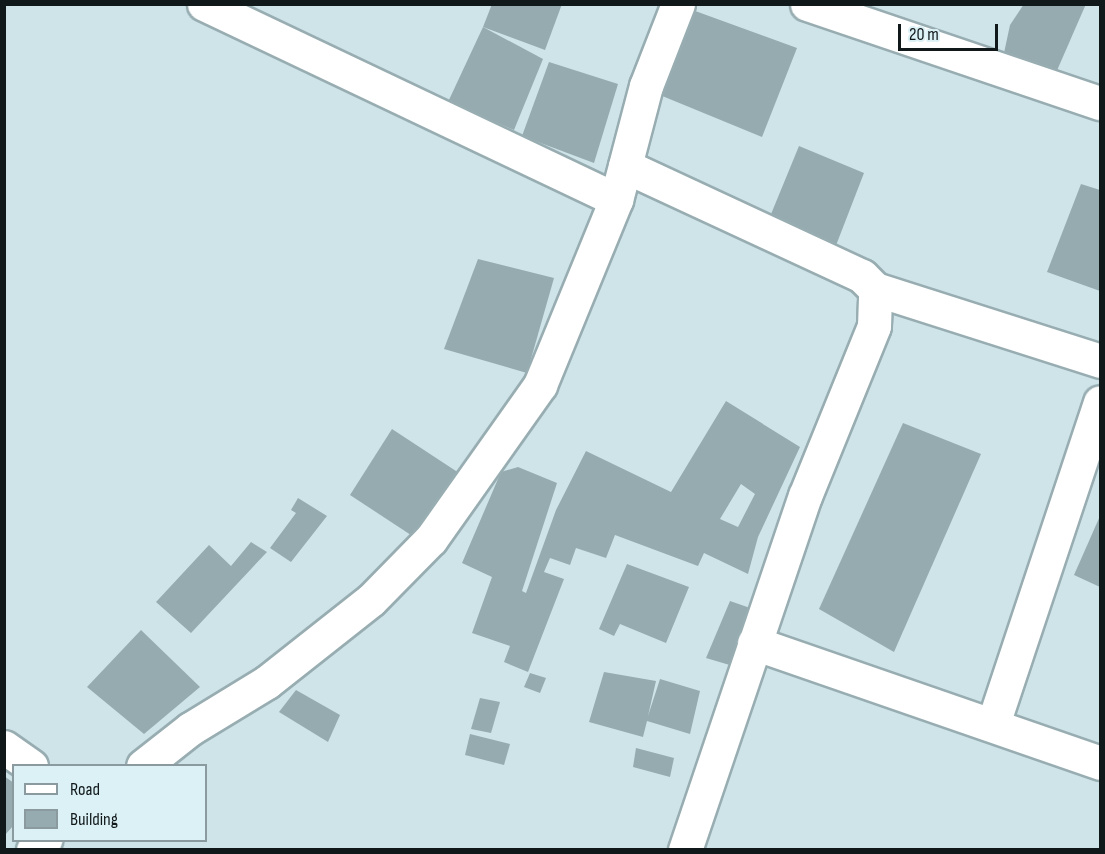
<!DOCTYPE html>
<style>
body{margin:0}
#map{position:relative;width:1105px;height:854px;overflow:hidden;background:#cee4e9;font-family:"Sofia Sans Condensed",sans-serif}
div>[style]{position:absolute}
.building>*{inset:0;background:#96abaf}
.roads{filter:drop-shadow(2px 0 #98adb1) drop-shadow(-2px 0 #98adb1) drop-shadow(0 2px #98adb1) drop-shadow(0 -2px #98adb1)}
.minor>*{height:33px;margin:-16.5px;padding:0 16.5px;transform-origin:16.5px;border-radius:16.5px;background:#fff}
span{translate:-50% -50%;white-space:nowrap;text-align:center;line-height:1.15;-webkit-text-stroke:5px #dbf1f6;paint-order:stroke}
.frame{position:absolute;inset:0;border:6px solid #11181a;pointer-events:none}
.legend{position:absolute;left:12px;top:764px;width:195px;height:78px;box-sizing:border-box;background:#dbf1f6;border:2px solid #8a9a9e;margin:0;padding:8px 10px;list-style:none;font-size:18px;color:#11181a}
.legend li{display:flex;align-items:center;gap:12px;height:30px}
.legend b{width:30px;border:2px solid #8a9a9e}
.scale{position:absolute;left:898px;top:24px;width:100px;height:27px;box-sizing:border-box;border:3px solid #11181a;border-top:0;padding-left:8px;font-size:18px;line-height:21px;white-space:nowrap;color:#11181a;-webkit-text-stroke:4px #dbf1f6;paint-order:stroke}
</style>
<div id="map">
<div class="building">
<div style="clip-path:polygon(492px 4px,562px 4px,545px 50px,483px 27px)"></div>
<div style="clip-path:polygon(1024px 4px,1086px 4px,1055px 75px,1004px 53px,1010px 25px)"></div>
<div style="clip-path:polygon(687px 8px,797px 48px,762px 137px,655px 93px)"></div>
<div style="clip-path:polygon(483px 27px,543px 59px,514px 130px,448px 102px)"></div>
<div style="clip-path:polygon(549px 62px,618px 84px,594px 163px,522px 136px)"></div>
<div style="clip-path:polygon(799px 146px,864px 173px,835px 248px,769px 219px)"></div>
<div style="clip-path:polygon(1081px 184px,1100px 190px,1100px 291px,1047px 272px)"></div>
<div style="clip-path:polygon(478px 259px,554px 278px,527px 373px,444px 349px)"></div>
<div style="clip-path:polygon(evenodd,726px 401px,800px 447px,758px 537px,748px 574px,704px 553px,698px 566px,615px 535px,606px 558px,576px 548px,570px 565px,550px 558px,544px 572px,564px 579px,528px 672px,504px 662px,510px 646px,472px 633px,492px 577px,462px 563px,501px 472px,518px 467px,557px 483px,522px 591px,526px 593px,556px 510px,586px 451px,671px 492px,726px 401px,741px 484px,755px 494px,738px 527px,720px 519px,741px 484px)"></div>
<div style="clip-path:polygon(903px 423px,981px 454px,894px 652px,819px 609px)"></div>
<div style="clip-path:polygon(392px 429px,459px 473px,417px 539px,350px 495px)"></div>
<div style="clip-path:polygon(298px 498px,327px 516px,291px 562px,270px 548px,296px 513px,291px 510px)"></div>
<div style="clip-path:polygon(1100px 516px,1100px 587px,1074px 575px)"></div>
<div style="clip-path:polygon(251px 542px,267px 552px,191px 633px,156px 602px,209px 545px,231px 566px)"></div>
<div style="clip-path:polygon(627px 564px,689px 587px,666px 643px,620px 624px,614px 636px,599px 629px)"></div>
<div style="clip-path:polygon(730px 601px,753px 609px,733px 666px,706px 658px)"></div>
<div style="clip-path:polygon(141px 630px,200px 687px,144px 734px,87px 687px)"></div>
<div style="clip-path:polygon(604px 672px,656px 681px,648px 716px,660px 679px,700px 691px,690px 734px,647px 721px,643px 737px,589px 722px)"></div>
<div style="clip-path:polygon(530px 673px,546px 678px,540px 693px,524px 687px)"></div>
<div style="clip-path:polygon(296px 690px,340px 715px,328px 742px,279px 712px)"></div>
<div style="clip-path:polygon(480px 698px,500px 702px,491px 733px,471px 729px)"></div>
<div style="clip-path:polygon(470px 734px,510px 744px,504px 765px,465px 755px)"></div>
<div style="clip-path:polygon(636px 748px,674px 758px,670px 777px,633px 767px)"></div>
<div style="clip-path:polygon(4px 776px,14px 783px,14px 825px,4px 836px)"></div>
</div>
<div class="roads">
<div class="minor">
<div style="left:204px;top:4px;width:456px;rotate:25.4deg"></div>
<div style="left:807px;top:4px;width:309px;rotate:18.7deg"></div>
<div style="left:625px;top:166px;width:261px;rotate:24.9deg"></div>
<div style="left:862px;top:276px;width:18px;rotate:45deg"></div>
<div style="left:875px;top:289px;width:236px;rotate:17.7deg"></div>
<div style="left:754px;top:643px;width:366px;rotate:19.1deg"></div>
<div style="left:993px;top:724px;width:339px;rotate:-71.6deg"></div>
<div style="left:4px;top:747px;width:33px;rotate:35deg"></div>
<div style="left:143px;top:766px;width:60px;rotate:-38.2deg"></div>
<div style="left:190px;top:729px;width:90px;rotate:-31.4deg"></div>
<div style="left:267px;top:682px;width:132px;rotate:-38.3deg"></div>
<div style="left:371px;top:600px;width:86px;rotate:-45.5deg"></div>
<div style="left:431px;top:539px;width:189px;rotate:-54.7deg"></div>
<div style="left:540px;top:385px;width:200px;rotate:-67.7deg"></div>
<div style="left:616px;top:200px;width:118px;rotate:-75.3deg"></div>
<div style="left:646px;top:86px;width:88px;rotate:-68.7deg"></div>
<div style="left:33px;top:850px;width:16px;rotate:-40deg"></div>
<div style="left:685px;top:850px;width:374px;rotate:-71.3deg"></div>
<div style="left:805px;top:496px;width:183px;rotate:-67.9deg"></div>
<div style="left:874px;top:326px;width:37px;rotate:-88deg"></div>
</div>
</div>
<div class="frame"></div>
<ul class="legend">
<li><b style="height:8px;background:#fff"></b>Road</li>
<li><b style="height:16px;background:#96abaf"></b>Building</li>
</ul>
<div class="scale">20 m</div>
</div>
